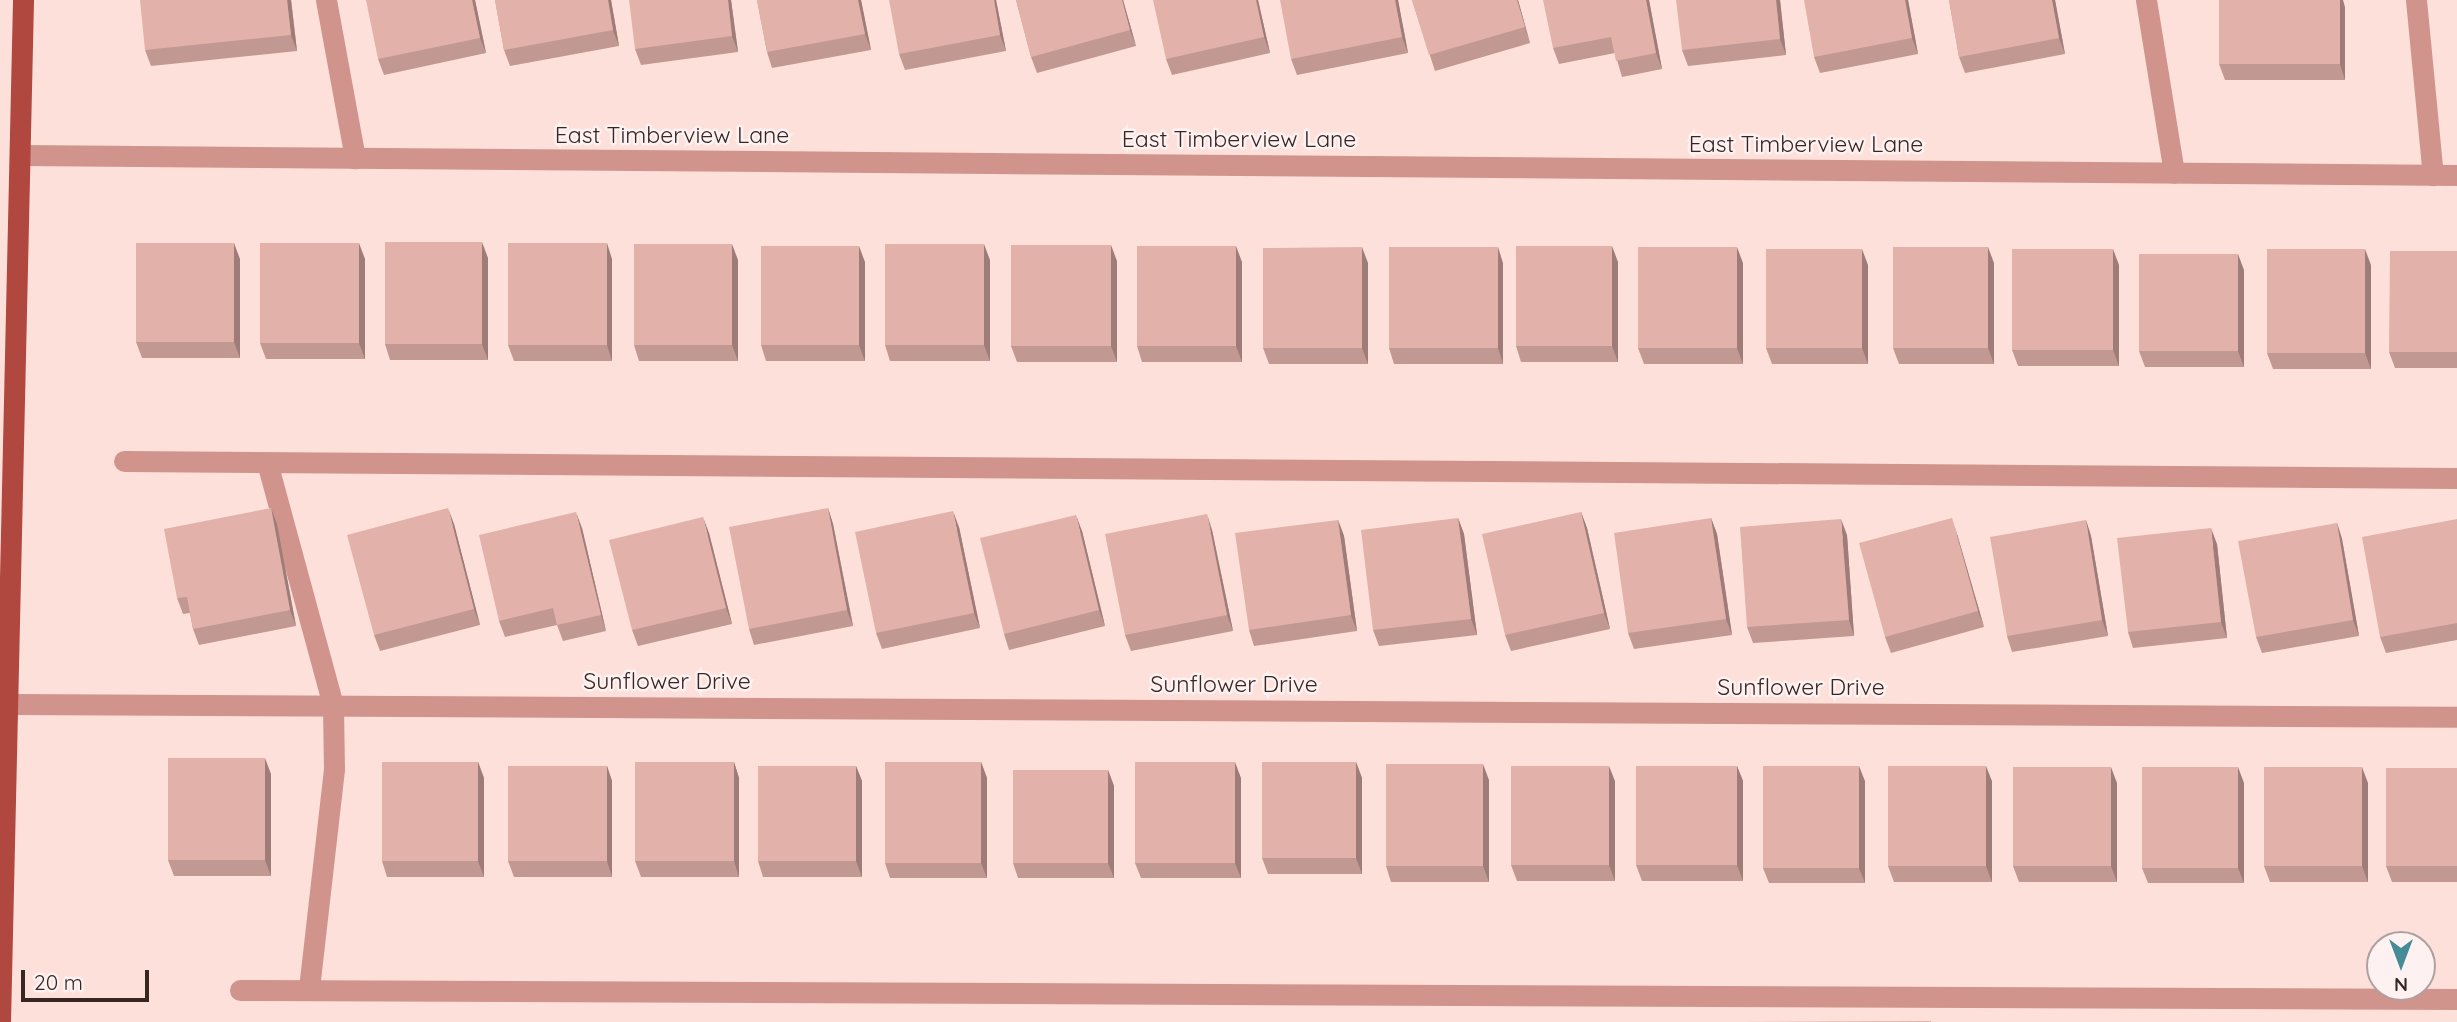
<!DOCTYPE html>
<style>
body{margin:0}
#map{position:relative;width:2457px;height:1022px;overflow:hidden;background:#fee0db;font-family:Quicksand,sans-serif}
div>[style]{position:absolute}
.minor>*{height:21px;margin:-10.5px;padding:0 10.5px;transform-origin:10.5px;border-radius:10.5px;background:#d0948c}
.major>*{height:21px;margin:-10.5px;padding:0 10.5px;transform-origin:10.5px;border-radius:10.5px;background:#b1483f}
.wall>*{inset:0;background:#c29892}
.shaded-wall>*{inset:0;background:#9e7c77}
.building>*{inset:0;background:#e2b1aa}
span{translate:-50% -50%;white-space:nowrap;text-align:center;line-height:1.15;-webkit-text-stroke:5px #fdf2f1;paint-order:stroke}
.street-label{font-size:23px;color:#382623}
.north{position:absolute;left:2366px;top:931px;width:70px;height:70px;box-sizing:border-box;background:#fdf2f1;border:2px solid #aea09f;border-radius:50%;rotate:180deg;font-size:19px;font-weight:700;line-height:28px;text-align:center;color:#382623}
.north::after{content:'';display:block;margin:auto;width:24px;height:32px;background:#468c96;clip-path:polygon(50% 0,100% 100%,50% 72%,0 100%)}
.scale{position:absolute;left:21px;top:970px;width:128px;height:32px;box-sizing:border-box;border:4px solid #382623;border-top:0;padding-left:9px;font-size:21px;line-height:24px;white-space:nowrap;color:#382623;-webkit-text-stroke:5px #fdf2f1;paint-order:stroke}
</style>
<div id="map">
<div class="minor">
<div style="left:326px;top:0;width:161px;rotate:79.6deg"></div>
<div style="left:2146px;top:0;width:175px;rotate:80.8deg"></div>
<div style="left:2416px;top:0;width:176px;rotate:84.5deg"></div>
<div style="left:21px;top:155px;width:2436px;rotate:0.47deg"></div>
<div style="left:124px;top:461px;width:2333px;rotate:0.42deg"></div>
<div style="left:268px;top:466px;width:249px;rotate:74.8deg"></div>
<div style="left:333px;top:706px;width:63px;rotate:89.1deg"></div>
<div style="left:334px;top:769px;width:222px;rotate:96.5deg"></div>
<div style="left:11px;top:704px;width:2446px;rotate:0.3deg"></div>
<div style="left:240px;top:990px;width:2217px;rotate:0.23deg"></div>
</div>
<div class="major">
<div style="left:0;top:1022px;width:1022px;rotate:-88.71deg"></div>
</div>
<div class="wall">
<div style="clip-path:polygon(291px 0,297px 51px,151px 66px,145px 50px)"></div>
<div style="clip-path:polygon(475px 0,486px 53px,384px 75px,378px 59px)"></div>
<div style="clip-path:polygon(495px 0,611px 0,619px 46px,510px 66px,504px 50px)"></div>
<div style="clip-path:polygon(731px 0,738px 52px,641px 65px,635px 49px)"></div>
<div style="clip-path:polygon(757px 0,861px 0,871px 50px,772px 68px,767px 52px)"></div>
<div style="clip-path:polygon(996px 0,1006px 51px,905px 70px,899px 54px)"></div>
<div style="clip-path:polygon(1016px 0,1123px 0,1136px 46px,1037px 73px,1031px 57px)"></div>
<div style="clip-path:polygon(1258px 0,1270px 53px,1172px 75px,1166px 59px)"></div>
<div style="clip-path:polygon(1398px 0,1408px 53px,1297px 75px,1291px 59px)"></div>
<div style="clip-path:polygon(1412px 0,1518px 0,1530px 43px,1435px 71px)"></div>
<div style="clip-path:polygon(1649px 0,1662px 69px,1622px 77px,1615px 53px,1559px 64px,1553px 48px)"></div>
<div style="clip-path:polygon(1780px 0,1786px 55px,1688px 66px,1682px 50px)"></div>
<div style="clip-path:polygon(1908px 0,1918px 54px,1820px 73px,1814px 57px)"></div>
<div style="clip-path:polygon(1949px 0,2055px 0,2065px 54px,1965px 73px,1959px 57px)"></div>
<div style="clip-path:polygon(2345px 7px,2345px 80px,2225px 80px,2219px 64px)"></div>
<div style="clip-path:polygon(2457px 251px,2457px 368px,2395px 368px,2389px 352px)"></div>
<div style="clip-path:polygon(488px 258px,488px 360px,390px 360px,385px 344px)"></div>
<div style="clip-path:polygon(240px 259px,240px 358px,142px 358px,136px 342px)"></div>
<div style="clip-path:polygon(365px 259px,365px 359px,266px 359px,260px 343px)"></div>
<div style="clip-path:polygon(612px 259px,612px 361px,514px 361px,508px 345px)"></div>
<div style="clip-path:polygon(738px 260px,738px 361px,639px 361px,634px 345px)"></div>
<div style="clip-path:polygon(990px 260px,990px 361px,890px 361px,885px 345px)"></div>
<div style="clip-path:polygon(1117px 261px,1117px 362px,1017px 362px,1011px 346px)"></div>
<div style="clip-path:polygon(865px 262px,865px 361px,766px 361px,761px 345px)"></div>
<div style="clip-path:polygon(1242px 262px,1242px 362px,1142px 362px,1137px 346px)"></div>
<div style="clip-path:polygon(1618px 262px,1618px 362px,1521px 362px,1516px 346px)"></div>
<div style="clip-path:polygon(1368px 263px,1368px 364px,1269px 364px,1263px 348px)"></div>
<div style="clip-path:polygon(1503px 263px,1503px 364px,1394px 364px,1389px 348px)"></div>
<div style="clip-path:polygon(1743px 263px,1743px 364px,1644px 364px,1638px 348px)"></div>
<div style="clip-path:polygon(1994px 263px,1994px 364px,1899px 364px,1893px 348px)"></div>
<div style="clip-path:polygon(1868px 265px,1868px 364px,1772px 364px,1766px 348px)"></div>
<div style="clip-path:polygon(2119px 265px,2119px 366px,2018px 366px,2012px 350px)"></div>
<div style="clip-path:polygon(2371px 265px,2371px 369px,2273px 369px,2267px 353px)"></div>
<div style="clip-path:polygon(2244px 270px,2244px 367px,2145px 367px,2139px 351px)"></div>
<div style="clip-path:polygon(271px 508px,277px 524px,296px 626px,199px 645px,193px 629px,190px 613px,183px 614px,177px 598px)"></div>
<div style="clip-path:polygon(828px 508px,833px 524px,853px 626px,754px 645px,749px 629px)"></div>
<div style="clip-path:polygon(1581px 512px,1587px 528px,1610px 629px,1511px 651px,1505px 635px)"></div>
<div style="clip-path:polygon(1458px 518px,1464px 534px,1477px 635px,1379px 646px,1373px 630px)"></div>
<div style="clip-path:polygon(1711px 518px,1717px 534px,1732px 635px,1634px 649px,1628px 633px)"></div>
<div style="clip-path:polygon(2457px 519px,2457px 640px,2386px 653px,2380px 637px)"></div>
<div style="clip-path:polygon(1338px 520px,1344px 536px,1357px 631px,1254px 646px,1249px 630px)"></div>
<div style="clip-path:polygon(2086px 520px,2091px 536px,2108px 636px,2012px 652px,2007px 636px)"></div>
<div style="clip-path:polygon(2337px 523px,2342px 539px,2359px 636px,2262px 653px,2256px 637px)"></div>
<div style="clip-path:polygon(454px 524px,480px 625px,380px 651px,374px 635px)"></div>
<div style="clip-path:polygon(959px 527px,980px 628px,882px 649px,876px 633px)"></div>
<div style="clip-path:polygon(582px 528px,606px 631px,563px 641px,557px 625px,505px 637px,499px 621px)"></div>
<div style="clip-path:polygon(1212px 530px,1233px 631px,1131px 651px,1125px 635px)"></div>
<div style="clip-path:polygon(1082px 531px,1105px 626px,1009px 650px,1004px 634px)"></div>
<div style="clip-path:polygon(709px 533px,732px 624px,638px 646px,632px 630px)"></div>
<div style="clip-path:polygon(1957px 534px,1984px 627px,1891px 653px,1885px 637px)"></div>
<div style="clip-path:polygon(1847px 535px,1854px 636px,1753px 643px,1747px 627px)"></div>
<div style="clip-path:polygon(2217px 544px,2227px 638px,2133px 648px,2128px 632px)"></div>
<div style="clip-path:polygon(478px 762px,484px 778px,484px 877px,387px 877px,382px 861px)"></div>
<div style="clip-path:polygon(734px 762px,739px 778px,739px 877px,641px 877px,635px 861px)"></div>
<div style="clip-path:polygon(981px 762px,987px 778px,987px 878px,890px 878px,885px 863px)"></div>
<div style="clip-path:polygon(1356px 762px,1362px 778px,1362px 874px,1268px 874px,1262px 858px)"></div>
<div style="clip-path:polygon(607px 766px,612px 781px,612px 877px,514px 877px,508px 861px)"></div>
<div style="clip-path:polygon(856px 766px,862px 781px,862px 877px,763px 877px,758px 861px)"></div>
<div style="clip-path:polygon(1737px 766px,1743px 781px,1743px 881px,1642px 881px,1636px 865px)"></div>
<div style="clip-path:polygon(2457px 768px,2457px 882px,2392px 882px,2386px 866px)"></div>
<div style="clip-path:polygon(1108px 770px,1114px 786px,1114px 878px,1018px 878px,1013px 863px)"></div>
<div style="clip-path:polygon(271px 774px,271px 876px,174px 876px,168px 860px)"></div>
<div style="clip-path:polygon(1241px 778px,1241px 878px,1141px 878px,1135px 863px)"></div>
<div style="clip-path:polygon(1489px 780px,1489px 882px,1391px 882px,1386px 866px)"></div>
<div style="clip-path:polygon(1615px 781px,1615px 881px,1517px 881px,1511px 865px)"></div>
<div style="clip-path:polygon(1865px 781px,1865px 883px,1769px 883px,1763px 868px)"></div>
<div style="clip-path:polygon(1992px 781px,1992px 882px,1894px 882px,1888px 866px)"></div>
<div style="clip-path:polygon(2117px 783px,2117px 882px,2019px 882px,2013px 866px)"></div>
<div style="clip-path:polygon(2244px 783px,2244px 883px,2148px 883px,2142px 868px)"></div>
<div style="clip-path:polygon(2368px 783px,2368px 882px,2270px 882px,2264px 866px)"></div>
</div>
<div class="shaded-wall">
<div style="clip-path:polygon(287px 0,291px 0,297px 51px,291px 35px)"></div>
<div style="clip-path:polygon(472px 0,475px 0,486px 53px,480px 38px)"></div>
<div style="clip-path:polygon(608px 0,611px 0,619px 46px,613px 30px)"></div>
<div style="clip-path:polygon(728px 0,731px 0,738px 52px,732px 36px)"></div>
<div style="clip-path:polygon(858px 0,861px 0,871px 50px,865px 34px)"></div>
<div style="clip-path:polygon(994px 0,996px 0,1006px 51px,1000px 35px)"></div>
<div style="clip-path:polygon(1122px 0,1123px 0,1136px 46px,1130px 30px)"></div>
<div style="clip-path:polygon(1256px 0,1258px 0,1270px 53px,1264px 37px)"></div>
<div style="clip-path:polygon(1395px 0,1398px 0,1408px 53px,1402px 37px)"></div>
<div style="clip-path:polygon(1517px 0,1518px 0,1530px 43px,1525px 27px)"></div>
<div style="clip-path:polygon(1646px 0,1649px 0,1662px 69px,1656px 53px)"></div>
<div style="clip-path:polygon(1776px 0,1780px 0,1786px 55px,1780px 39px)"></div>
<div style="clip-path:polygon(1905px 0,1908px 0,1918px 54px,1912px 38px)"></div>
<div style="clip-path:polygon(2052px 0,2055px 0,2065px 54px,2059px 38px)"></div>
<div style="clip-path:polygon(2340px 0,2343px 0,2345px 7px,2345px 80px,2340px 64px)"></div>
<div style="clip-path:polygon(482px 242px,488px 258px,488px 360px,482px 344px)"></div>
<div style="clip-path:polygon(234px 243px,240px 259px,240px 358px,234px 342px)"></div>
<div style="clip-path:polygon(359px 243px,365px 259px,365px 359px,359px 343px)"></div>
<div style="clip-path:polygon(607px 243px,612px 259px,612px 361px,607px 345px)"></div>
<div style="clip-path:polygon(732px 244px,738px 260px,738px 361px,732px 345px)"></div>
<div style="clip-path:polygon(984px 244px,990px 260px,990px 361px,984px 345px)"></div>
<div style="clip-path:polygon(1111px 245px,1117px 261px,1117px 362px,1111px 346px)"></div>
<div style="clip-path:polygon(859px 246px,865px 262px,865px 361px,859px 345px)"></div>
<div style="clip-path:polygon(1236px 246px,1242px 262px,1242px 362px,1236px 346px)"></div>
<div style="clip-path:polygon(1612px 246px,1618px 262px,1618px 362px,1612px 346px)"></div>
<div style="clip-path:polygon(1362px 247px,1368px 263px,1368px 364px,1362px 348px)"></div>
<div style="clip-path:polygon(1498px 247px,1503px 263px,1503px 364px,1498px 348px)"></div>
<div style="clip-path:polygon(1737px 247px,1743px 263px,1743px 364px,1737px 348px)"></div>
<div style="clip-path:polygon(1988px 247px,1994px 263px,1994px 364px,1988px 348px)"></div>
<div style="clip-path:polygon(1862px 249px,1868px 265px,1868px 364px,1862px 348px)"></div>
<div style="clip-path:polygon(2113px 249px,2119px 265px,2119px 366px,2113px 350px)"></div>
<div style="clip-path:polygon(2365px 249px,2371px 265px,2371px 369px,2365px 353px)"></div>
<div style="clip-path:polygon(2238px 254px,2244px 270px,2244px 367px,2238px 351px)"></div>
<div style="clip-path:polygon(271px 508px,277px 524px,296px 626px,290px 610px)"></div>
<div style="clip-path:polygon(448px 508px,454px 524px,480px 625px,474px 609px)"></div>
<div style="clip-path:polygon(828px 508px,833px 524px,853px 626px,847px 610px)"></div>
<div style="clip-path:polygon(953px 511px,959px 527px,980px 628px,974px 613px)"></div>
<div style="clip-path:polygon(576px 512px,582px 528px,606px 631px,601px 615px)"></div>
<div style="clip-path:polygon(1581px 512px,1587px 528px,1610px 629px,1604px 613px)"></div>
<div style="clip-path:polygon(1207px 514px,1212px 530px,1233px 631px,1227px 615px)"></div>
<div style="clip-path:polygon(1076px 515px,1082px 531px,1105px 626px,1099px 610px)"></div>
<div style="clip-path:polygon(703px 517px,709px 533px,732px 624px,726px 608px)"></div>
<div style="clip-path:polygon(1458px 518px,1464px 534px,1477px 635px,1471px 619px)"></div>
<div style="clip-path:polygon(1711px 518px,1717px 534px,1732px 635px,1726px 619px)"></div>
<div style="clip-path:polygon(1952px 518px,1957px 534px,1984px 627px,1978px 611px)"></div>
<div style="clip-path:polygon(1841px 519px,1847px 535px,1854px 636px,1849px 620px)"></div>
<div style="clip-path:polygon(1338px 520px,1344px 536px,1357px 631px,1351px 615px)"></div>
<div style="clip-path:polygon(2086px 520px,2091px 536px,2108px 636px,2102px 620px)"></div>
<div style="clip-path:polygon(2337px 523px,2342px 539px,2359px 636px,2353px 620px)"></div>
<div style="clip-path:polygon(2211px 528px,2217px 544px,2227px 638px,2221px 622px)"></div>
<div style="clip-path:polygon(265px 758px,271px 774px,271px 876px,265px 860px)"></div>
<div style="clip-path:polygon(478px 762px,484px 778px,484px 877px,478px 861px)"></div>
<div style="clip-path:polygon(734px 762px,739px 778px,739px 877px,734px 861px)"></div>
<div style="clip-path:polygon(981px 762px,987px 778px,987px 878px,981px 863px)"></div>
<div style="clip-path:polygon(1235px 762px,1241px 778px,1241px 878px,1235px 863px)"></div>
<div style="clip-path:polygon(1356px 762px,1362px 778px,1362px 874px,1356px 858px)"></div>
<div style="clip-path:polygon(1483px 764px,1489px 780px,1489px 882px,1483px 866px)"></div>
<div style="clip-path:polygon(607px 766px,612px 781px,612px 877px,607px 861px)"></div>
<div style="clip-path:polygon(856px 766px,862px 781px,862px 877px,856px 861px)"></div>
<div style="clip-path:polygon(1609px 766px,1615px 781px,1615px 881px,1609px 865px)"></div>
<div style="clip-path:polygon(1737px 766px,1743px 781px,1743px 881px,1737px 865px)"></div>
<div style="clip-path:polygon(1859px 766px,1865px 781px,1865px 883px,1859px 868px)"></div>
<div style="clip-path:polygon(1986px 766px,1992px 781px,1992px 882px,1986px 866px)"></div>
<div style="clip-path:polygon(2111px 767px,2117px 783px,2117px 882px,2111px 866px)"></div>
<div style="clip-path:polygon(2238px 767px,2244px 783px,2244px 883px,2238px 868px)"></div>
<div style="clip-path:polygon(2362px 767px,2368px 783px,2368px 882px,2362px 866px)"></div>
<div style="clip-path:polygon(1108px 770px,1114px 786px,1114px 878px,1108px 863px)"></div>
</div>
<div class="building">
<div style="clip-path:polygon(140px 0,287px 0,291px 35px,145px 50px)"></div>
<div style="clip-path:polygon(366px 0,472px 0,480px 38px,378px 59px)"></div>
<div style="clip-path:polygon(495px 0,608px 0,613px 30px,504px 50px)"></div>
<div style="clip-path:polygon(629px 0,728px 0,732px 36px,635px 49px)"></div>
<div style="clip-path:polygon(757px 0,858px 0,865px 34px,767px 52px)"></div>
<div style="clip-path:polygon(889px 0,994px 0,1000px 35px,899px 54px)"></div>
<div style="clip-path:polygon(1016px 0,1122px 0,1130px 30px,1031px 57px)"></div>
<div style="clip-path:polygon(1153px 0,1256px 0,1264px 37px,1166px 59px)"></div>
<div style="clip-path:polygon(1280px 0,1395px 0,1402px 37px,1291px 59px)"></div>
<div style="clip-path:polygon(1412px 0,1517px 0,1525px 27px,1429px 55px)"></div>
<div style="clip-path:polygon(1543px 0,1646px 0,1656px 53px,1616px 61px,1611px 37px,1553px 48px)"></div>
<div style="clip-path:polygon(1676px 0,1776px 0,1780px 39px,1682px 50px)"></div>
<div style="clip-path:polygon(1804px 0,1905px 0,1912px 38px,1814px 57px)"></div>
<div style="clip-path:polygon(1949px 0,2052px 0,2059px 38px,1959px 57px)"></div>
<div style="clip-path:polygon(2219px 0,2340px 0,2340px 64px,2219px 64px)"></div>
<div style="clip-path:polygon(385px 242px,482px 242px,482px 344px,385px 344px)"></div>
<div style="clip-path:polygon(136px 243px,234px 243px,234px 342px,136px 342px)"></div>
<div style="clip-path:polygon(260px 243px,359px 243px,359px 343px,260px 343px)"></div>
<div style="clip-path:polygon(508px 243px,607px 243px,607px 345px,508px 345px)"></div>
<div style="clip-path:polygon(634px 244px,732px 244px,732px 345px,634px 345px)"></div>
<div style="clip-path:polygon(885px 244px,984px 244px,984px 345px,885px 345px)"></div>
<div style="clip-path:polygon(1011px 245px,1111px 245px,1111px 346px,1011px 346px)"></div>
<div style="clip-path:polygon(761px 246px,859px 246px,859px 345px,761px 345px)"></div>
<div style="clip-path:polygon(1137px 246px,1236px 246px,1236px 346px,1137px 346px)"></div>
<div style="clip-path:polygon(1516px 246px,1612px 246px,1612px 346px,1516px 346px)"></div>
<div style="clip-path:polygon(1362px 247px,1362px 348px,1263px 348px,1263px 248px)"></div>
<div style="clip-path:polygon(1389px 247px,1498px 247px,1498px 348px,1389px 348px)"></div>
<div style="clip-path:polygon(1638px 247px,1737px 247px,1737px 348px,1638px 348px)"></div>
<div style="clip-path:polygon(1893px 247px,1988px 247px,1988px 348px,1893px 348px)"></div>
<div style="clip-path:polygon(1766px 249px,1862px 249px,1862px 348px,1766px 348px)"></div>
<div style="clip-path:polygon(2012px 249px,2113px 249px,2113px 350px,2012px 350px)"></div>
<div style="clip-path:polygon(2267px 249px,2365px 249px,2365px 353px,2267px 353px)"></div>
<div style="clip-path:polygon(2390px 251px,2457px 251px,2457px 352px,2389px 352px)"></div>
<div style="clip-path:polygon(2139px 254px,2238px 254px,2238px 351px,2139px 351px)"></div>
<div style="clip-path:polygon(271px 508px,290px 610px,193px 629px,187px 597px,177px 598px,164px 529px)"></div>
<div style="clip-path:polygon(448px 508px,474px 609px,374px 635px,347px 535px)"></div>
<div style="clip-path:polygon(828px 508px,847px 610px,749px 629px,729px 527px)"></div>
<div style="clip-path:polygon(953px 511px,974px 613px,876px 633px,855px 532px)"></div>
<div style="clip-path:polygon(576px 512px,601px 615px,557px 625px,553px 608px,499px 621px,479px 535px)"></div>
<div style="clip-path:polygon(1581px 512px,1604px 613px,1505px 635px,1482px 534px)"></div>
<div style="clip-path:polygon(1207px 514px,1227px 615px,1125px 635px,1105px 534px)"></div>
<div style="clip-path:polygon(1076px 515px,1099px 610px,1004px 634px,980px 538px)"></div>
<div style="clip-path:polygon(703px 517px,726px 608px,632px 630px,609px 540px)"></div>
<div style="clip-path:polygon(1458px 518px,1471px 619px,1373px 630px,1361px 530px)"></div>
<div style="clip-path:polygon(1711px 518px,1726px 619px,1628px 633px,1614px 533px)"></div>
<div style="clip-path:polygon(1952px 518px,1978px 611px,1885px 637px,1859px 543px)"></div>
<div style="clip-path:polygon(1841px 519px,1849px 620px,1747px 627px,1740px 527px)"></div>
<div style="clip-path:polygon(2457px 519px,2457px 623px,2380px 637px,2362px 537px)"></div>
<div style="clip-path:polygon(1338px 520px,1351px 615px,1249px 630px,1235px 533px)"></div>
<div style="clip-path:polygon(2086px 520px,2102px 620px,2007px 636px,1990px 537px)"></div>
<div style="clip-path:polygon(2337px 523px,2353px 620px,2256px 637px,2238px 541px)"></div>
<div style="clip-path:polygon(2211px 528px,2221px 622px,2128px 632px,2117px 538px)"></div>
<div style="clip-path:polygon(168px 758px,265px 758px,265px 860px,168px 860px)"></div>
<div style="clip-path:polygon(382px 762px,478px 762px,478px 861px,382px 861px)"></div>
<div style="clip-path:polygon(635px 762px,734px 762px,734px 861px,635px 861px)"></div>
<div style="clip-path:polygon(885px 762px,981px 762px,981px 863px,885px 863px)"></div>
<div style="clip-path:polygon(1135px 762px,1235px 762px,1235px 863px,1135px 863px)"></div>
<div style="clip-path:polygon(1262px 762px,1356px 762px,1356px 858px,1262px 858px)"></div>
<div style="clip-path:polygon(1386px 764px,1483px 764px,1483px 866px,1386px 866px)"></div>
<div style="clip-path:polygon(508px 766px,607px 766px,607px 861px,508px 861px)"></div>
<div style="clip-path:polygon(758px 766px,856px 766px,856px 861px,758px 861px)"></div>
<div style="clip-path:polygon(1511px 766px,1609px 766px,1609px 865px,1511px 865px)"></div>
<div style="clip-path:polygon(1636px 766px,1737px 766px,1737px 865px,1636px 865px)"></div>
<div style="clip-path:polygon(1763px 766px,1859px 766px,1859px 868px,1763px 868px)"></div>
<div style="clip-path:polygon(1888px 766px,1986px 766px,1986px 866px,1888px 866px)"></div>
<div style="clip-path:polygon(2013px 767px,2111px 767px,2111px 866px,2013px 866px)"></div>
<div style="clip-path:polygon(2142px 767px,2238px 767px,2238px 868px,2142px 868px)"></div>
<div style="clip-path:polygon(2264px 767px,2362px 767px,2362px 866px,2264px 866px)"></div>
<div style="clip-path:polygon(2386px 768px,2457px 768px,2457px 866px,2386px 866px)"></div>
<div style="clip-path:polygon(1013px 770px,1108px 770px,1108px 863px,1013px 863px)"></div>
<div style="clip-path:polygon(1931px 1021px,1931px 1022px,1739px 1022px)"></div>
</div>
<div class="street-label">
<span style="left:672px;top:135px">East Timberview Lane</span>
<span style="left:1239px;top:139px">East Timberview Lane</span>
<span style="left:1806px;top:144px">East Timberview Lane</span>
<span style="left:667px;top:681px">Sunflower Drive</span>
<span style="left:1234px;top:684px">Sunflower Drive</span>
<span style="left:1801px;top:687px">Sunflower Drive</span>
</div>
<div class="north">N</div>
<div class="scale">20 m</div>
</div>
